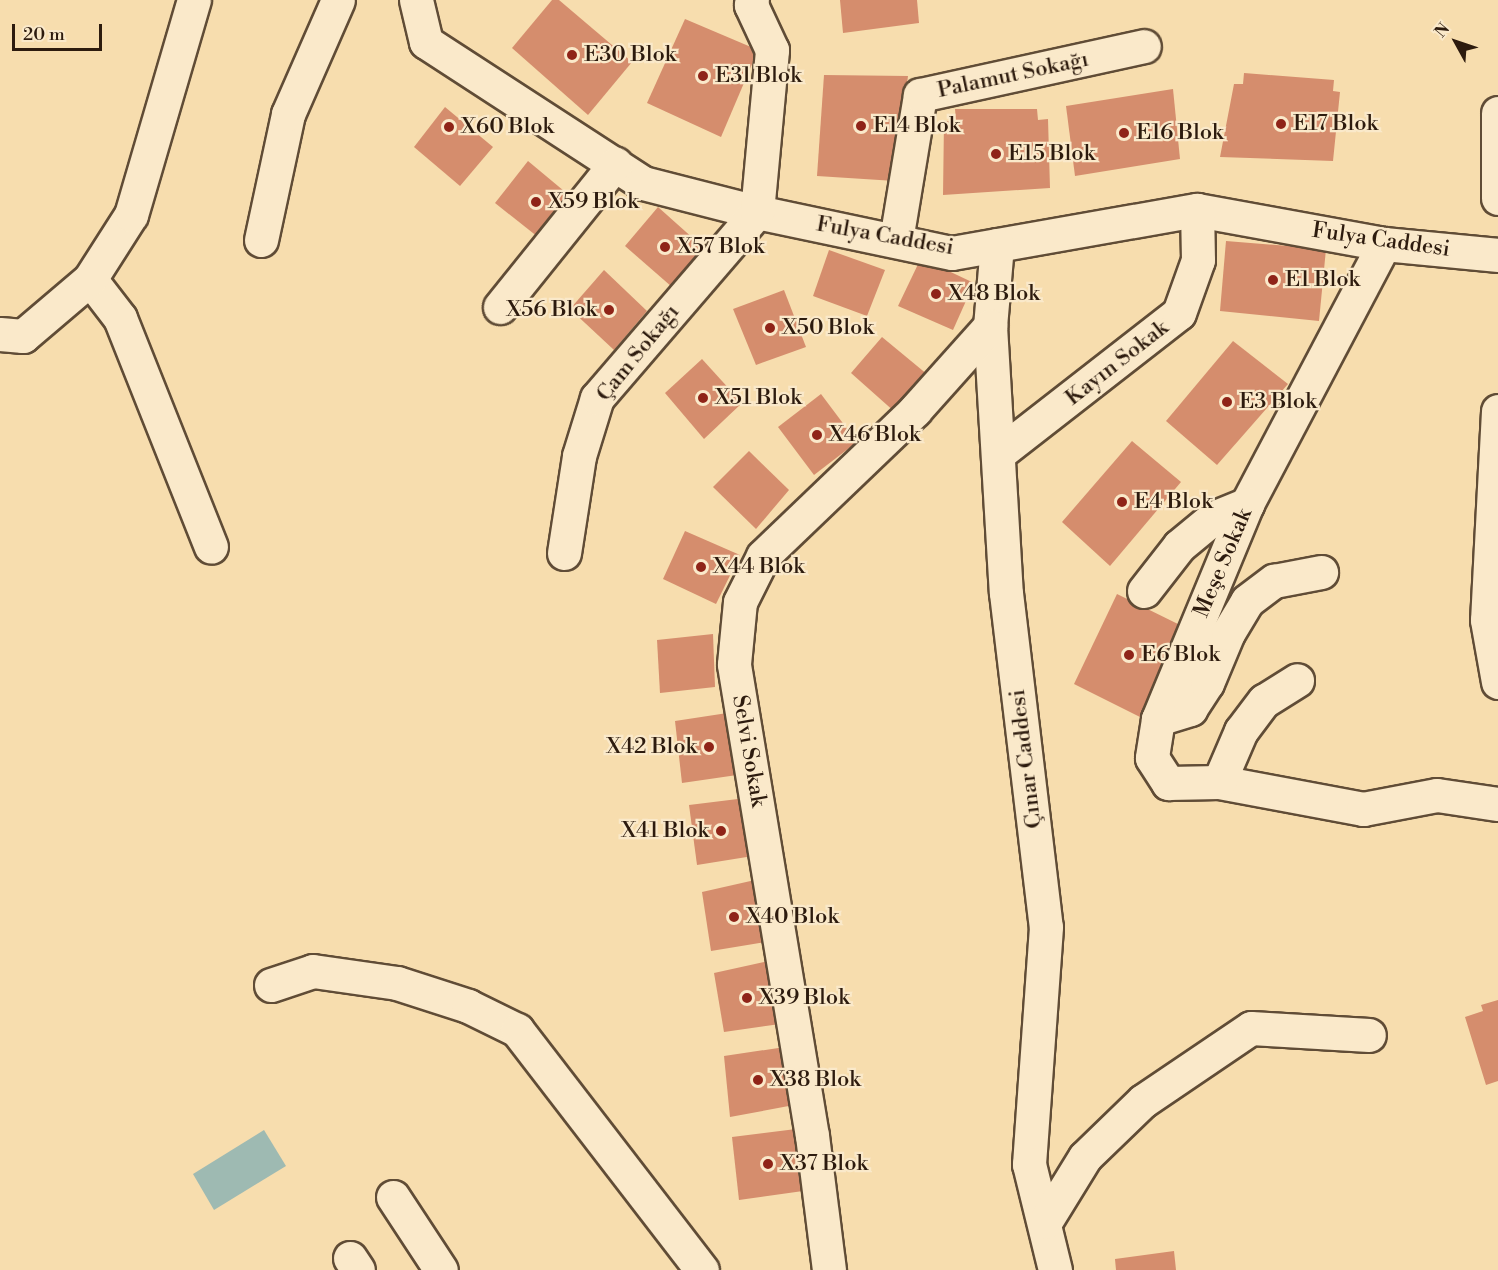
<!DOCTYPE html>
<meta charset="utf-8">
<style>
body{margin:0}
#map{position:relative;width:1498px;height:1270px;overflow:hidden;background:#f7ddae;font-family:"Libre Bodoni",serif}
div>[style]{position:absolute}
.water>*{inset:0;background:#9ebab2}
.building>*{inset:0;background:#d58d6d}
.roads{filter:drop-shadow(2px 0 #604c36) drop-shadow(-2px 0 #604c36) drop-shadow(0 2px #604c36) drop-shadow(0 -2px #604c36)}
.minor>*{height:33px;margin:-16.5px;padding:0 16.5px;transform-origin:16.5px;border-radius:16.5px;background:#fae9ca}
.dots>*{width:16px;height:16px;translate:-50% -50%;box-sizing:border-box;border:3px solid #fae9ca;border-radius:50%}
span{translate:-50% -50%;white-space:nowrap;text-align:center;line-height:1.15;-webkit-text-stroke:4.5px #fae9ca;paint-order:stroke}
.poi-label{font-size:22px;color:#2d1b0e}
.left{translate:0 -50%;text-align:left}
.right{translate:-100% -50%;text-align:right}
.street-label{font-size:22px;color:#2d1b0e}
.north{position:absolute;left:1426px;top:12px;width:60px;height:60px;-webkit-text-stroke:4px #fae9ca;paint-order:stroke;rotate:310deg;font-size:16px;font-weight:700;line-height:24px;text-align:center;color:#2d1b0e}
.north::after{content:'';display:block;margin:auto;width:21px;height:27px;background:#2d1b0e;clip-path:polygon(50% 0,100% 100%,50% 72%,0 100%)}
.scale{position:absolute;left:12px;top:24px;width:90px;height:27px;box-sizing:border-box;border:3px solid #2d1b0e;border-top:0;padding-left:8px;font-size:18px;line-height:21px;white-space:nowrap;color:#2d1b0e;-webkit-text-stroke:4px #fae9ca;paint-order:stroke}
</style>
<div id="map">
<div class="water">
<div style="clip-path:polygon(264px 1130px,286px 1166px,214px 1210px,193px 1174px)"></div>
</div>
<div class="building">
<div style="clip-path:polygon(552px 0,559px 0,632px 62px,588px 115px,512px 48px)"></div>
<div style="clip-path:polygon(840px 0,917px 0,919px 23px,843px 33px)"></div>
<div style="clip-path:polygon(685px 19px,758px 50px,721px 137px,647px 103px)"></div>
<div style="clip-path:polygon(1244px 73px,1334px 80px,1333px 91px,1340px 92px,1333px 161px,1220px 157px,1234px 84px,1243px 84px)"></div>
<div style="clip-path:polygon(824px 75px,908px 76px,895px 181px,817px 176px)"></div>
<div style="clip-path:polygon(1173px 89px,1180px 159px,1075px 176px,1066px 106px)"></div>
<div style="clip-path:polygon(445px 107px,493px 147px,460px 186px,414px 147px)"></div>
<div style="clip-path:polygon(955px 109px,1037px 109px,1038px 120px,1048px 119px,1050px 188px,943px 195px,944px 121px,956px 121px)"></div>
<div style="clip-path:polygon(528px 161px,576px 201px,543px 241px,495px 203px)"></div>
<div style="clip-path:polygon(658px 207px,704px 248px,672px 287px,625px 246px)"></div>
<div style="clip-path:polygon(1226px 241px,1326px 249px,1319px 321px,1220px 311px)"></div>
<div style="clip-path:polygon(829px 250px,885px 270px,867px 316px,813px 296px)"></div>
<div style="clip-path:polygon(921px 258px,974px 283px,953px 330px,898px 306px)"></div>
<div style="clip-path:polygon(604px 270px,647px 311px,614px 350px,570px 309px)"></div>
<div style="clip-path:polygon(784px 290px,806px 347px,756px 365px,733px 309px)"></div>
<div style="clip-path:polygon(882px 337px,928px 375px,896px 413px,851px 373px)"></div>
<div style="clip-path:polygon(1233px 341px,1288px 384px,1217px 465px,1166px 421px)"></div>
<div style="clip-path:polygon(702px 359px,742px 403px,704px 439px,665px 393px)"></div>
<div style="clip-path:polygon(821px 394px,857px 442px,814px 475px,778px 427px)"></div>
<div style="clip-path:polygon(1132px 441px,1181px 482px,1110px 566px,1062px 522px)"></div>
<div style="clip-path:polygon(749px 451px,789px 490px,756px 529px,713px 487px)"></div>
<div style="clip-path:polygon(685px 531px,740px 555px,716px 604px,663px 579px)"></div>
<div style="clip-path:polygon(1117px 594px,1182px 626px,1142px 718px,1074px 684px)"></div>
<div style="clip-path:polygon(713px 634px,715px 687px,660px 693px,657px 640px)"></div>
<div style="clip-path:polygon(734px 712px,744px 774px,682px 783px,675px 721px)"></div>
<div style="clip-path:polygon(746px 798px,753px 856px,697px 865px,689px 805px)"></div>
<div style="clip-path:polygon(755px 880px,766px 942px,711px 951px,702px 892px)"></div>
<div style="clip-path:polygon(769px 961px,780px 1024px,724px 1032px,714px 973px)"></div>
<div style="clip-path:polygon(1498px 1000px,1498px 1081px,1486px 1085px,1465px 1017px,1483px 1011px,1481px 1005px)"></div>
<div style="clip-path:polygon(785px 1047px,794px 1105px,730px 1117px,724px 1056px)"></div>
<div style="clip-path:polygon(796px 1129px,803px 1191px,739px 1200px,732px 1137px)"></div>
<div style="clip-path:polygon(1174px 1251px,1176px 1270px,1116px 1270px,1115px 1259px)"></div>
</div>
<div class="roads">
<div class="minor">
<div style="left:416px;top:0;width:43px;rotate:76.6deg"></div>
<div style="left:426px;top:42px;width:259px;rotate:33deg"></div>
<div style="left:643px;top:183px;width:118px;rotate:14.3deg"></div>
<div style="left:757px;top:212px;width:199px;rotate:11.9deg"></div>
<div style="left:952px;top:253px;width:249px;rotate:-10deg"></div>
<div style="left:1197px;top:210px;width:190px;rotate:10.3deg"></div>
<div style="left:1384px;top:244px;width:115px;rotate:5.5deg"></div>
<div style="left:1498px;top:113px;width:85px;rotate:90deg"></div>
<div style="left:261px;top:240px;width:129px;rotate:-77.9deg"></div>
<div style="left:288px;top:114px;width:124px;rotate:-66.3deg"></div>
<div style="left:896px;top:240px;width:147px;rotate:-80.6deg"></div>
<div style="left:920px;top:95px;width:229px;rotate:-12.3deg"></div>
<div style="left:1384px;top:244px;width:294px;rotate:117.8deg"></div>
<div style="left:1247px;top:504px;width:233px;rotate:112.5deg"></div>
<div style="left:1158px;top:719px;width:39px;rotate:99deg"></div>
<div style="left:1152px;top:758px;width:30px;rotate:57deg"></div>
<div style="left:1168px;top:783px;width:51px;rotate:-1.1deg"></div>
<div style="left:1219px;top:782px;width:147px;rotate:10.6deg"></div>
<div style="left:1363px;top:809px;width:75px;rotate:-10.7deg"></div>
<div style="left:1437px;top:795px;width:62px;rotate:8.4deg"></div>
<div style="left:997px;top:245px;width:81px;rotate:94.9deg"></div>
<div style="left:990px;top:326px;width:267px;rotate:86.6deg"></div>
<div style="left:1006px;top:593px;width:336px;rotate:83.2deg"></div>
<div style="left:1046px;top:927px;width:238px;rotate:94.1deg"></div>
<div style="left:1029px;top:1164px;width:109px;rotate:76.2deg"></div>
<div style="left:90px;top:279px;width:49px;rotate:52.4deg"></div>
<div style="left:120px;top:318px;width:246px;rotate:68.3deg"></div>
<div style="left:500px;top:307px;width:184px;rotate:-51.2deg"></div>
<div style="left:0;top:334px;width:23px;rotate:5deg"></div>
<div style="left:23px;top:336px;width:88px;rotate:-40.4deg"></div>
<div style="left:90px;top:279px;width:76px;rotate:-57.4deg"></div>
<div style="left:131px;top:215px;width:224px;rotate:-73.7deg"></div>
<div style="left:1498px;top:411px;width:209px;rotate:93deg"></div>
<div style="left:1487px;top:620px;width:63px;rotate:79.9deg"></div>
<div style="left:998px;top:454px;width:229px;rotate:-37.9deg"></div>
<div style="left:1179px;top:313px;width:56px;rotate:-70.3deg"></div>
<div style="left:1198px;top:260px;width:50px;rotate:-91.1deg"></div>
<div style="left:564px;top:553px;width:98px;rotate:-81.2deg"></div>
<div style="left:579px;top:456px;width:61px;rotate:-72.8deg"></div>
<div style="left:597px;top:398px;width:245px;rotate:-49.3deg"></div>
<div style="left:757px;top:212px;width:163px;rotate:-84.7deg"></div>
<div style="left:772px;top:50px;width:50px;rotate:-115deg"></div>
<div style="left:751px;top:5px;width:5px;rotate:-79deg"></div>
<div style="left:1144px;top:591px;width:57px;rotate:-52.1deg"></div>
<div style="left:1179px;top:546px;width:44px;rotate:-39.5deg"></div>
<div style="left:1213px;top:518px;width:37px;rotate:-22deg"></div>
<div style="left:1158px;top:719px;width:34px;rotate:-17deg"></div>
<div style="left:1190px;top:709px;width:31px;rotate:-57deg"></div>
<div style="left:1207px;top:683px;width:54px;rotate:-67.2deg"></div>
<div style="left:1228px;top:633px;width:37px;rotate:-59deg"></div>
<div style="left:1247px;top:601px;width:34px;rotate:-37deg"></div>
<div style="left:1274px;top:581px;width:48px;rotate:-10.8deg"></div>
<div style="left:1219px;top:782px;width:56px;rotate:-66.7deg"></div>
<div style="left:1241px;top:731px;width:38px;rotate:-53deg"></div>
<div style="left:1264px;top:701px;width:39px;rotate:-32deg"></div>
<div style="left:271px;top:985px;width:44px;rotate:-18.4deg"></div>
<div style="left:313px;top:971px;width:85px;rotate:8.1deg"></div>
<div style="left:397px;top:983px;width:75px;rotate:17.9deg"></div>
<div style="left:468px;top:1006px;width:55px;rotate:26.1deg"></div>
<div style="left:517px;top:1030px;width:303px;rotate:52.4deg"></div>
<div style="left:393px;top:1197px;width:87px;rotate:56.7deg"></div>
<div style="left:1045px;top:1222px;width:76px;rotate:-58.4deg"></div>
<div style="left:1085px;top:1157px;width:81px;rotate:-44deg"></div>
<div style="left:1143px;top:1101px;width:130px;rotate:-34.1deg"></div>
<div style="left:1251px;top:1028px;width:118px;rotate:3.4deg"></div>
<div style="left:350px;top:1258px;width:14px;rotate:56deg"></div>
<div style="left:829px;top:1270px;width:135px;rotate:-97.2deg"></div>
<div style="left:812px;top:1136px;width:478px;rotate:-99.4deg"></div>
<div style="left:734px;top:664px;width:62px;rotate:-84.5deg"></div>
<div style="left:740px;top:602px;width:51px;rotate:-63.4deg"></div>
<div style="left:763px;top:556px;width:211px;rotate:-43.8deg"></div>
<div style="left:915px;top:410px;width:113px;rotate:-48.2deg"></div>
</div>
</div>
<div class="dots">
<div style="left:572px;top:55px;background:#8f2418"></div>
<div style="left:703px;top:76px;background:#8f2418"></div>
<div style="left:1281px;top:124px;background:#8f2418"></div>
<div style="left:861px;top:126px;background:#8f2418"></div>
<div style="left:449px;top:127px;background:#8f2418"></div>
<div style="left:1124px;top:133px;background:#8f2418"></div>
<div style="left:996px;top:154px;background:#8f2418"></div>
<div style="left:536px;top:202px;background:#8f2418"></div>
<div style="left:665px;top:247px;background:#8f2418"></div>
<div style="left:1273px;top:280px;background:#8f2418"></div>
<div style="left:936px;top:294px;background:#8f2418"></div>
<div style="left:609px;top:310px;background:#8f2418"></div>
<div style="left:770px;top:328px;background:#8f2418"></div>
<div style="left:703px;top:398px;background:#8f2418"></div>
<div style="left:1227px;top:402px;background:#8f2418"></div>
<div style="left:817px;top:435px;background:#8f2418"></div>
<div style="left:1122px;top:502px;background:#8f2418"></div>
<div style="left:701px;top:567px;background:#8f2418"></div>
<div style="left:1129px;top:655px;background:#8f2418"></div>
<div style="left:709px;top:747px;background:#8f2418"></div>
<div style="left:721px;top:831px;background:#8f2418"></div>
<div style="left:734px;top:917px;background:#8f2418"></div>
<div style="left:747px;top:998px;background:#8f2418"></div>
<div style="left:758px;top:1080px;background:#8f2418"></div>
<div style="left:768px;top:1164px;background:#8f2418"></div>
</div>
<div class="poi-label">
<span class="left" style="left:584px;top:55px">E30 Blok</span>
<span class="left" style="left:715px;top:76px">E31 Blok</span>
<span class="left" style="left:1293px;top:124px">E17 Blok</span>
<span class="left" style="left:873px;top:126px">E14 Blok</span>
<span class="left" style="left:461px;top:127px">X60 Blok</span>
<span class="left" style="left:1136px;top:133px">E16 Blok</span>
<span class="left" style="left:1008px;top:154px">E15 Blok</span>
<span class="left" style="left:548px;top:202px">X59 Blok</span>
<span class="left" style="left:677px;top:247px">X57 Blok</span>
<span class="left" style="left:1285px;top:280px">E1 Blok</span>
<span class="left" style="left:948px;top:294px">X48 Blok</span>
<span class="right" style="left:597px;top:310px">X56 Blok</span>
<span class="left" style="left:782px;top:328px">X50 Blok</span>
<span class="left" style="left:715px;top:398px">X51 Blok</span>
<span class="left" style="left:1239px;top:402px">E3 Blok</span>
<span class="left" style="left:829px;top:435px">X46 Blok</span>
<span class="left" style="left:1134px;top:502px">E4 Blok</span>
<span class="left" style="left:713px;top:567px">X44 Blok</span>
<span class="left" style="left:1141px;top:655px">E6 Blok</span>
<span class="right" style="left:697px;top:747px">X42 Blok</span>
<span class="right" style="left:709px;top:831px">X41 Blok</span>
<span class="left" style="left:746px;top:917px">X40 Blok</span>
<span class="left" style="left:759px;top:998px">X39 Blok</span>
<span class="left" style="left:770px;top:1080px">X38 Blok</span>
<span class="left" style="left:780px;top:1164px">X37 Blok</span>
</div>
<div class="street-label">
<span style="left:1013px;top:75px;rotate:-12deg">Palamut Sokağı</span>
<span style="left:885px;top:236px;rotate:10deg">Fulya Caddesi</span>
<span style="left:1381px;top:240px;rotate:8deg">Fulya Caddesi</span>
<span style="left:638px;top:353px;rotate:-51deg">Çam Sokağı</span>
<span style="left:1117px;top:363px;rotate:-38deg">Kayın Sokak</span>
<span style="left:1223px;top:563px;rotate:-67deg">Meşe Sokak</span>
<span style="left:749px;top:751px;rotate:80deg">Selvi Sokak</span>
<span style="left:1026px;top:759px;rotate:-97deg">Çınar Caddesi</span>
</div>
<div class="north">N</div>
<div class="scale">20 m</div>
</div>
